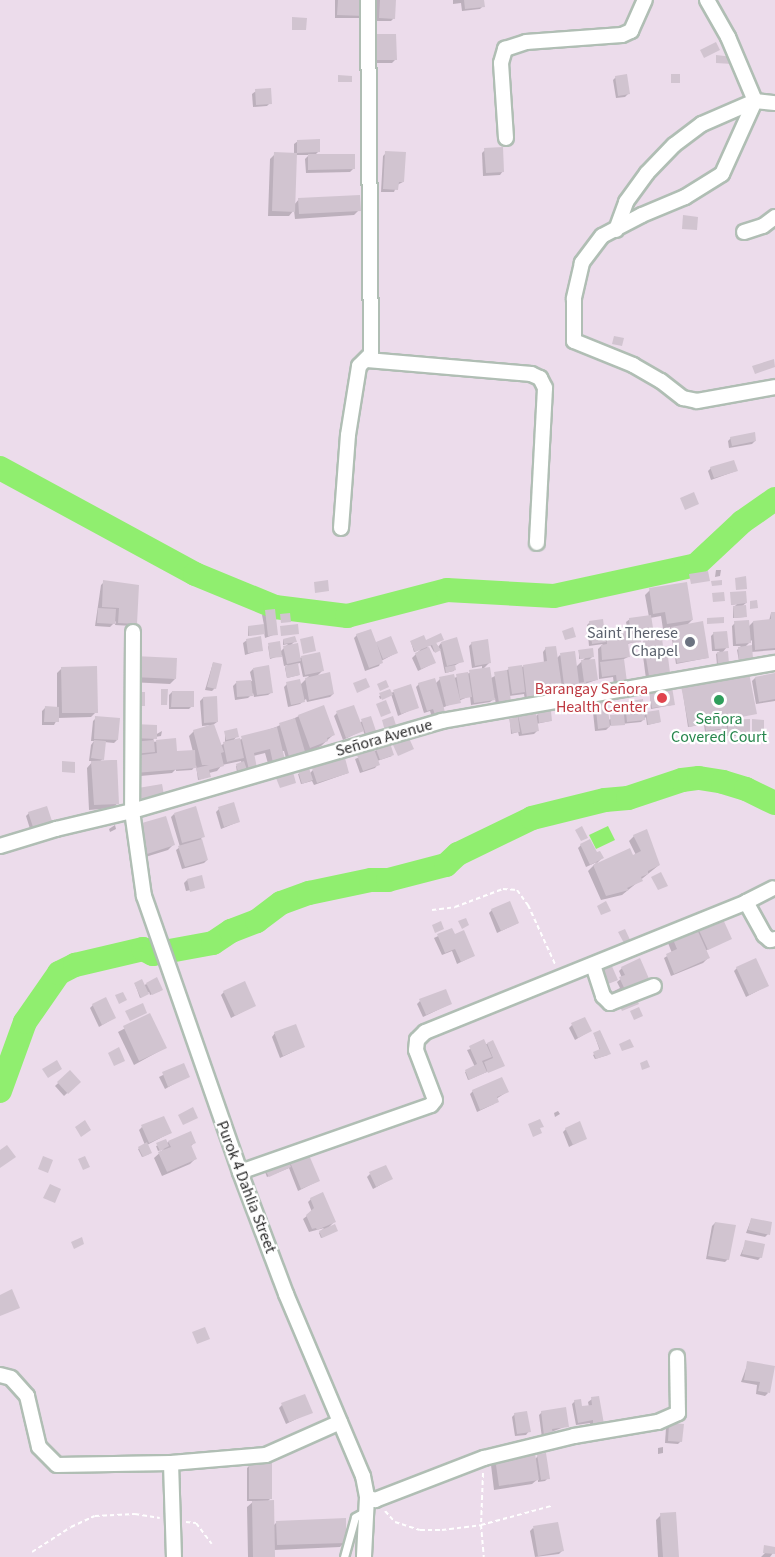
<!DOCTYPE html>
<meta charset="utf-8">
<style>
body{margin:0}
#map{position:relative;width:775px;height:1557px;overflow:hidden;background:#ecdceb;font-family:"Source Sans 3",sans-serif}
div>[style]{position:absolute}
.water>*{inset:0;background:#90ee6f}
.shadow>*{inset:0;background:#0003}
.river>*{height:24px;margin:-12px;padding:0 12px;transform-origin:12px;border-radius:12px;background:#90ee6f}
.building>*{inset:0;background:#d1c4d0}
.path>*{height:2px;margin-top:-1px;transform-origin:0;background:repeating-linear-gradient(90deg,#fff 0 4.5px,transparent 0 7.5px)}
.roads{filter:drop-shadow(2px 0 #b0beb4) drop-shadow(-2px 0 #b0beb4) drop-shadow(0 2px #b0beb4) drop-shadow(0 -2px #b0beb4)}
.lane>*{height:7px;margin:-3.5px;padding:0 3.5px;transform-origin:3.5px;border-radius:3.5px;background:#fff}
.street>*{height:14px;margin:-7px;padding:0 7px;transform-origin:7px;border-radius:7px;background:#fff}
.dots>*{width:16px;height:16px;translate:-50% -50%;box-sizing:border-box;border:3px solid #fff;border-radius:50%}
span{translate:-50% -50%;white-space:nowrap;text-align:center;line-height:1.15;-webkit-text-stroke:4.5px #fff;paint-order:stroke}
.worship-label{font-size:16px;color:#5b616d}
.right{translate:-100% -50%;text-align:right}
.health-label{font-size:16px;color:#be3a42}
.leisure-label{font-size:16px;color:#27864d}
.street-label{font-size:16px;color:#2a2a2a}
</style>
<div id="map">
<div class="water">
<div style="clip-path:polygon(608px 826px,615px 840px,596px 849px,589px 835px)"></div>
</div>
<div class="shadow">
<div style="clip-path:polygon(335px 0,362px 0,362px 15px,359px 18px,335px 18px)"></div>
<div style="clip-path:polygon(377px 0,395px 0,394px 18px,391px 21px,376px 21px)"></div>
<div style="clip-path:polygon(453px 0,482px 0,483px 6px,480px 9px,462px 11px,461px 3px,453px 4px)"></div>
<div style="clip-path:polygon(369px 39px,395px 60px,392px 63px,369px 63px)"></div>
<div style="clip-path:polygon(616px 77px,628px 94px,625px 97px,616px 98px,613px 80px)"></div>
<div style="clip-path:polygon(256px 91px,270px 103px,267px 106px,253px 107px,252px 94px)"></div>
<div style="clip-path:polygon(298px 141px,318px 152px,314px 156px,353px 169px,350px 172px,306px 173px,305px 159px,309px 155px,295px 155px,294px 205px,299px 199px,359px 210px,354px 215px,295px 219px,294px 210px,289px 216px,268px 216px,270px 159px,275px 154px,294px 154px,294px 144px)"></div>
<div style="clip-path:polygon(485px 150px,503px 171px,500px 175px,483px 176px,482px 153px)"></div>
<div style="clip-path:polygon(386px 153px,403px 182px,397px 185px,394px 192px,381px 192px,383px 156px)"></div>
<div style="clip-path:polygon(731px 438px,755px 441px,752px 444px,729px 448px,728px 441px)"></div>
<div style="clip-path:polygon(711px 468px,736px 471px,711px 480px,708px 471px)"></div>
<div style="clip-path:polygon(716px 570px,721px 570px,720px 576px,715px 577px)"></div>
<div style="clip-path:polygon(104px 582px,135px 623px,132px 626px,115px 625px,116px 621px,110px 627px,95px 626px,101px 585px)"></div>
<div style="clip-path:polygon(650px 590px,692px 620px,686px 626px,707px 658px,676px 664px,670px 627px,663px 629px,661px 616px,650px 618px,651px 628px,639px 632px,640px 641px,627px 644px,628px 657px,622px 660px,625px 681px,614px 685px,613px 677px,599px 679px,598px 649px,603px 644px,589px 646px,587px 625px,590px 622px,604px 638px,607px 635px,628px 632px,626px 622px,630px 619px,649px 617px,645px 595px)"></div>
<div style="clip-path:polygon(731px 594px,746px 603px,741px 607px,745px 617px,733px 618px,733px 608px,737px 604px,731px 605px)"></div>
<div style="clip-path:polygon(266px 612px,276px 634px,265px 638px,264px 632px,248px 636px,248px 627px,264px 625px,262px 615px)"></div>
<div style="clip-path:polygon(evenodd,771px 613px,775px 613px,775px 650px,751px 652px,751px 660px,739px 661px,737px 650px,741px 646px,733px 646px,732px 626px,735px 623px,748px 627px,753px 622px,769px 621px,771px 613px,752px 640px,752px 647px,744px 648px,752px 640px)"></div>
<div style="clip-path:polygon(714px 633px,727px 647px,722px 653px,727px 665px,717px 665px,716px 654px,720px 651px,712px 651px,711px 636px)"></div>
<div style="clip-path:polygon(357px 635px,375px 644px,390px 638px,396px 653px,381px 661px,379px 666px,365px 671px,354px 638px)"></div>
<div style="clip-path:polygon(247px 640px,261px 650px,245px 655px,243px 643px)"></div>
<div style="clip-path:polygon(283px 640px,295px 641px,290px 646px,299px 658px,319px 654px,322px 671px,316px 677px,333px 694px,330px 697px,307px 702px,306px 699px,300px 704px,288px 707px,284px 687px,287px 684px,300px 685px,309px 676px,303px 677px,300px 663px,296px 664px,299px 675px,287px 678px,285px 668px,288px 665px,284px 666px,282px 655px,270px 659px,268px 646px,280px 652px,288px 644px,283px 645px)"></div>
<div style="clip-path:polygon(411px 642px,436px 643px,438px 647px,441px 643px,462px 661px,454px 666px,454px 671px,445px 673px,440px 649px,434px 652px,430px 645px,427px 646px,434px 663px,418px 671px,412px 658px,421px 649px,414px 652px)"></div>
<div style="clip-path:polygon(472px 643px,489px 663px,483px 669px,491px 678px,509px 669px,544px 663px,543px 652px,546px 648px,556px 659px,560px 655px,576px 667px,585px 658px,579px 659px,579px 651px,592px 657px,588px 661px,596px 680px,585px 684px,586px 688px,525px 701px,524px 694px,509px 696px,507px 704px,496px 706px,495px 698px,490px 702px,471px 705px,470px 696px,442px 708px,440px 715px,432px 717px,430px 711px,424px 713px,416px 687px,419px 684px,435px 684px,440px 679px,454px 678px,482px 669px,482px 666px,472px 668px,469px 646px)"></div>
<div style="clip-path:polygon(646px 653px,669px 673px,666px 676px,646px 679px,643px 656px)"></div>
<div style="clip-path:polygon(130px 663px,175px 679px,170px 684px,129px 682px)"></div>
<div style="clip-path:polygon(213px 663px,215px 688px,212px 691px,205px 690px)"></div>
<div style="clip-path:polygon(62px 668px,96px 712px,91px 717px,58px 718px,54px 725px,42px 725px,42px 711px,45px 708px,57px 708px,57px 673px)"></div>
<div style="clip-path:polygon(253px 669px,272px 692px,268px 695px,254px 697px,253px 693px,248px 698px,235px 700px,233px 686px,236px 683px,252px 681px,250px 672px)"></div>
<div style="clip-path:polygon(775px 675px,775px 701px,756px 704px,752px 681px,755px 678px)"></div>
<div style="clip-path:polygon(682px 687px,725px 720px,725px 725px,728px 721px,748px 733px,745px 736px,725px 736px,725px 729px,705px 732px,704px 724px,688px 727px)"></div>
<div style="clip-path:polygon(172px 692px,192px 706px,189px 709px,169px 709px,169px 695px)"></div>
<div style="clip-path:polygon(394px 692px,417px 707px,398px 716px,391px 694px,380px 699px,379px 696px)"></div>
<div style="clip-path:polygon(650px 692px,672px 705px,651px 709px)"></div>
<div style="clip-path:polygon(203px 698px,217px 722px,213px 725px,220px 746px,225px 743px,225px 732px,237px 736px,233px 741px,239px 740px,276px 727px,299px 716px,333px 735px,321px 746px,287px 762px,284px 751px,281px 751px,283px 760px,269px 767px,265px 753px,253px 756px,255px 767px,244px 774px,243px 770px,237px 772px,236px 766px,242px 764px,241px 761px,222px 765px,217px 771px,209px 773px,208px 777px,198px 780px,196px 765px,192px 770px,176px 771px,176px 769px,172px 773px,130px 777px,131px 729px,155px 735px,162px 731px,161px 736px,155px 737px,152px 742px,174px 740px,176px 755px,193px 752px,189px 736px,194px 731px,211px 725px,202px 726px,200px 701px)"></div>
<div style="clip-path:polygon(606px 701px,608px 720px,623px 715px,622px 706px,625px 703px,643px 716px,646px 714px,660px 722px,647px 725px,646px 717px,641px 722px,611px 725px,606px 730px,595px 731px,593px 712px,582px 713px,581px 706px,585px 703px)"></div>
<div style="clip-path:polygon(337px 713px,359px 723px,370px 717px,366px 738px,363px 730px,343px 740px,334px 716px)"></div>
<div style="clip-path:polygon(538px 714px,550px 721px,536px 724px,537px 731px,534px 734px,519px 736px,518px 732px,511px 734px,510px 720px,519px 716px,535px 718px)"></div>
<div style="clip-path:polygon(96px 718px,117px 740px,114px 743px,104px 742px,103px 759px,99px 762px,118px 803px,112px 808px,89px 810px,87px 768px,93px 761px,89px 761px,91px 745px,94px 741px,91px 741px,93px 721px)"></div>
<div style="clip-path:polygon(743px 738px,763px 741px,742px 742px)"></div>
<div style="clip-path:polygon(377px 750px,392px 756px,377px 761px,378px 764px,375px 768px,360px 773px,355px 759px)"></div>
<div style="clip-path:polygon(313px 770px,348px 773px,314px 785px,312px 781px,301px 784px,298px 774px,310px 773px)"></div>
<div style="clip-path:polygon(161px 786px,162px 795px,159px 798px,138px 802px,136px 793px)"></div>
<div style="clip-path:polygon(219px 809px,238px 822px,221px 829px,216px 812px)"></div>
<div style="clip-path:polygon(29px 813px,48px 827px,31px 832px,26px 816px)"></div>
<div style="clip-path:polygon(174px 814px,203px 836px,201px 839px,207px 860px,204px 863px,182px 869px,176px 850px,180px 847px,171px 817px)"></div>
<div style="clip-path:polygon(165px 818px,173px 845px,168px 850px,139px 859px)"></div>
<div style="clip-path:polygon(115px 825px,116px 829px,110px 832px,109px 829px)"></div>
<div style="clip-path:polygon(634px 836px,659px 865px,622px 895px,601px 900px,588px 871px,597px 862px,586px 867px,578px 848px,581px 845px,602px 858px,595px 865px,636px 855px,629px 841px)"></div>
<div style="clip-path:polygon(187px 880px,204px 887px,186px 891px,184px 883px)"></div>
<div style="clip-path:polygon(492px 910px,518px 923px,497px 933px,489px 913px)"></div>
<div style="clip-path:polygon(451px 930px,473px 956px,457px 964px,452px 951px,442px 955px,434px 938px)"></div>
<div style="clip-path:polygon(699px 930px,730px 938px,705px 951px,708px 958px,703px 963px,671px 976px,664px 958px,672px 953px,668px 943px,673px 938px)"></div>
<div style="clip-path:polygon(610px 965px,617px 982px,622px 978px,619px 971px,622px 968px,648px 981px,615px 997px,612px 992px,620px 988px,616px 980px,607px 984px,601px 970px)"></div>
<div style="clip-path:polygon(737px 968px,767px 986px,746px 997px,734px 971px)"></div>
<div style="clip-path:polygon(135px 984px,144px 986px,146px 984px,160px 991px,150px 995px,149px 992px,140px 998px)"></div>
<div style="clip-path:polygon(224px 992px,255px 1005px,231px 1018px,221px 995px)"></div>
<div style="clip-path:polygon(420px 1001px,450px 1004px,423px 1017px,417px 1004px)"></div>
<div style="clip-path:polygon(93px 1005px,114px 1018px,99px 1027px,90px 1008px)"></div>
<div style="clip-path:polygon(150px 1015px,165px 1048px,134px 1065px,118px 1032px)"></div>
<div style="clip-path:polygon(572px 1025px,590px 1031px,575px 1040px,569px 1028px)"></div>
<div style="clip-path:polygon(275px 1033px,303px 1047px,280px 1058px,272px 1037px)"></div>
<div style="clip-path:polygon(594px 1034px,608px 1055px,595px 1059px,593px 1055px,600px 1051px)"></div>
<div style="clip-path:polygon(493px 1042px,503px 1065px,468px 1080px,465px 1072px,475px 1067px,467px 1050px)"></div>
<div style="clip-path:polygon(183px 1065px,188px 1076px,165px 1089px,159px 1077px)"></div>
<div style="clip-path:polygon(70px 1072px,79px 1082px,64px 1096px,55px 1086px)"></div>
<div style="clip-path:polygon(473px 1091px,507px 1092px,496px 1099px,494px 1104px,477px 1112px,470px 1094px)"></div>
<div style="clip-path:polygon(558px 1111px,560px 1114px,555px 1117px,554px 1113px)"></div>
<div style="clip-path:polygon(142px 1127px,170px 1133px,147px 1145px,149px 1154px,142px 1157px,138px 1149px,145px 1145px,139px 1130px)"></div>
<div style="clip-path:polygon(566px 1129px,586px 1138px,569px 1147px,563px 1132px)"></div>
<div style="clip-path:polygon(169px 1142px,194px 1143px,190px 1147px,195px 1159px,190px 1164px,162px 1176px,154px 1158px,164px 1149px,158px 1151px,156px 1146px)"></div>
<div style="clip-path:polygon(291px 1164px,318px 1181px,298px 1191px,289px 1168px,267px 1177px,265px 1172px)"></div>
<div style="clip-path:polygon(370px 1174px,391px 1179px,373px 1189px,367px 1177px)"></div>
<div style="clip-path:polygon(311px 1199px,334px 1222px,327px 1229px,335px 1231px,321px 1238px,319px 1233px,324px 1228px,309px 1232px,303px 1219px,312px 1212px,308px 1202px)"></div>
<div style="clip-path:polygon(751px 1220px,768px 1234px,765px 1237px,746px 1233px)"></div>
<div style="clip-path:polygon(715px 1223px,728px 1259px,725px 1262px,706px 1259px,712px 1226px)"></div>
<div style="clip-path:polygon(746px 1242px,761px 1257px,758px 1260px,740px 1256px)"></div>
<div style="clip-path:polygon(748px 1363px,768px 1393px,765px 1396px,756px 1394px,757px 1385px,741px 1382px)"></div>
<div style="clip-path:polygon(592px 1399px,602px 1423px,591px 1428px,590px 1423px,576px 1425px,572px 1404px,575px 1401px,581px 1408px,589px 1407px,588px 1402px)"></div>
<div style="clip-path:polygon(282px 1405px,311px 1412px,286px 1424px,279px 1408px)"></div>
<div style="clip-path:polygon(542px 1412px,567px 1426px,551px 1432px,551px 1434px,542px 1438px,539px 1415px)"></div>
<div style="clip-path:polygon(515px 1414px,529px 1431px,526px 1435px,515px 1436px,512px 1417px)"></div>
<div style="clip-path:polygon(669px 1425px,681px 1441px,678px 1444px,665px 1443px,666px 1428px)"></div>
<div style="clip-path:polygon(663px 1447px,663px 1453px,658px 1454px,658px 1448px)"></div>
<div style="clip-path:polygon(538px 1456px,548px 1478px,545px 1481px,538px 1482px,538px 1479px,532px 1484px,494px 1490px,491px 1465px,496px 1460px,535px 1459px)"></div>
<div style="clip-path:polygon(250px 1465px,271px 1498px,267px 1502px,273px 1526px,277px 1522px,345px 1542px,340px 1547px,274px 1550px,274px 1557px,248px 1557px,247px 1507px,254px 1501px,247px 1501px,247px 1468px)"></div>
<div style="clip-path:polygon(661px 1515px,678px 1557px,658px 1557px,656px 1520px)"></div>
<div style="clip-path:polygon(533px 1528px,562px 1551px,559px 1554px,535px 1557px,530px 1531px)"></div>
<div style="clip-path:polygon(764px 1547px,773px 1553px,770px 1557px,761px 1557px,765px 1553px)"></div>
</div>
<div class="river">
<div style="left:0;top:468px;width:222px;rotate:28.5deg"></div>
<div style="left:195px;top:574px;width:87px;rotate:22.4deg"></div>
<div style="left:275px;top:607px;width:73px;rotate:7.1deg"></div>
<div style="left:347px;top:616px;width:103px;rotate:-14.6deg"></div>
<div style="left:447px;top:590px;width:107px;rotate:3.2deg"></div>
<div style="left:554px;top:596px;width:145px;rotate:-12.3deg"></div>
<div style="left:696px;top:565px;width:63px;rotate:-43.1deg"></div>
<div style="left:742px;top:522px;width:40px;rotate:-34.9deg"></div>
<div style="left:0;top:1091px;width:73px;rotate:-70.1deg"></div>
<div style="left:25px;top:1022px;width:60px;rotate:-55.2deg"></div>
<div style="left:59px;top:973px;width:18px;rotate:-27deg"></div>
<div style="left:75px;top:965px;width:70px;rotate:-13.2deg"></div>
<div style="left:143px;top:949px;width:11px;rotate:27deg"></div>
<div style="left:153px;top:954px;width:61px;rotate:-10.4deg"></div>
<div style="left:213px;top:943px;width:22px;rotate:-34deg"></div>
<div style="left:231px;top:931px;width:28px;rotate:-21deg"></div>
<div style="left:257px;top:921px;width:30px;rotate:-37deg"></div>
<div style="left:281px;top:903px;width:30px;rotate:-20deg"></div>
<div style="left:309px;top:893px;width:63px;rotate:-11.8deg"></div>
<div style="left:371px;top:880px;width:17px"></div>
<div style="left:388px;top:880px;width:60px;rotate:-14.5deg"></div>
<div style="left:446px;top:865px;width:16px;rotate:-43deg"></div>
<div style="left:458px;top:854px;width:82px;rotate:-25.9deg"></div>
<div style="left:532px;top:818px;width:75px;rotate:-13.9deg"></div>
<div style="left:605px;top:800px;width:23px;rotate:-5deg"></div>
<div style="left:628px;top:798px;width:57px;rotate:-18.4deg"></div>
<div style="left:682px;top:780px;width:17px;rotate:-7deg"></div>
<div style="left:699px;top:778px;width:24px;rotate:9deg"></div>
<div style="left:723px;top:782px;width:24px;rotate:17deg"></div>
<div style="left:746px;top:789px;width:32px;rotate:26deg"></div>
</div>
<div class="building">
<div style="clip-path:polygon(338px 0,364px 0,364px 16px,337px 15px)"></div>
<div style="clip-path:polygon(380px 0,396px 0,395px 19px,379px 18px)"></div>
<div style="clip-path:polygon(464px 0,484px 0,485px 7px,465px 9px)"></div>
<div style="clip-path:polygon(292px 17px,307px 18px,306px 30px,292px 30px)"></div>
<div style="clip-path:polygon(372px 34px,396px 34px,397px 60px,372px 60px)"></div>
<div style="clip-path:polygon(716px 42px,720px 50px,704px 58px,700px 50px)"></div>
<div style="clip-path:polygon(716px 55px,733px 57px,732px 64px,716px 63px)"></div>
<div style="clip-path:polygon(627px 74px,630px 94px,618px 96px,615px 76px)"></div>
<div style="clip-path:polygon(671px 74px,680px 74px,680px 83px,671px 83px)"></div>
<div style="clip-path:polygon(338px 75px,352px 76px,352px 82px,338px 82px)"></div>
<div style="clip-path:polygon(271px 88px,272px 104px,256px 105px,255px 89px)"></div>
<div style="clip-path:polygon(320px 139px,320px 152px,297px 153px,297px 140px)"></div>
<div style="clip-path:polygon(503px 147px,504px 172px,486px 173px,484px 148px)"></div>
<div style="clip-path:polygon(385px 151px,406px 152px,404px 182px,399px 182px,398px 190px,383px 189px)"></div>
<div style="clip-path:polygon(274px 152px,297px 153px,295px 212px,272px 211px)"></div>
<div style="clip-path:polygon(308px 154px,355px 154px,355px 169px,308px 170px)"></div>
<div style="clip-path:polygon(360px 195px,361px 211px,299px 214px,298px 198px)"></div>
<div style="clip-path:polygon(683px 215px,698px 217px,697px 230px,682px 229px)"></div>
<div style="clip-path:polygon(614px 336px,624px 338px,622px 346px,612px 344px)"></div>
<div style="clip-path:polygon(774px 359px,775px 367px,755px 374px,752px 366px)"></div>
<div style="clip-path:polygon(755px 432px,756px 441px,732px 446px,730px 437px)"></div>
<div style="clip-path:polygon(734px 460px,738px 471px,714px 478px,710px 467px)"></div>
<div style="clip-path:polygon(694px 492px,699px 504px,685px 510px,680px 498px)"></div>
<div style="clip-path:polygon(708px 571px,710px 581px,691px 584px,689px 574px)"></div>
<div style="clip-path:polygon(746px 576px,747px 589px,736px 590px,735px 578px)"></div>
<div style="clip-path:polygon(103px 580px,139px 585px,137px 624px,118px 623px,119px 608px,102px 607px)"></div>
<div style="clip-path:polygon(328px 580px,329px 591px,315px 593px,314px 582px)"></div>
<div style="clip-path:polygon(722px 580px,722px 585px,712px 586px,711px 581px)"></div>
<div style="clip-path:polygon(687px 582px,693px 620px,667px 624px,665px 612px,653px 614px,649px 588px)"></div>
<div style="clip-path:polygon(746px 591px,747px 603px,731px 605px,730px 592px)"></div>
<div style="clip-path:polygon(724px 592px,725px 601px,713px 602px,712px 593px)"></div>
<div style="clip-path:polygon(757px 600px,758px 608px,750px 609px,750px 601px)"></div>
<div style="clip-path:polygon(746px 605px,747px 617px,734px 618px,733px 606px)"></div>
<div style="clip-path:polygon(98px 608px,116px 609px,115px 624px,97px 623px)"></div>
<div style="clip-path:polygon(275px 609px,278px 635px,268px 636px,265px 610px)"></div>
<div style="clip-path:polygon(771px 612px,775px 612px,775px 648px,755px 650px,753px 621px,771px 619px)"></div>
<div style="clip-path:polygon(290px 613px,291px 622px,281px 623px,280px 614px)"></div>
<div style="clip-path:polygon(651px 615px,653px 628px,630px 631px,629px 618px)"></div>
<div style="clip-path:polygon(724px 617px,724px 623px,707px 624px,707px 618px)"></div>
<div style="clip-path:polygon(603px 619px,606px 642px,592px 644px,589px 621px)"></div>
<div style="clip-path:polygon(749px 620px,751px 643px,736px 644px,734px 621px)"></div>
<div style="clip-path:polygon(703px 621px,709px 658px,677px 663px,671px 627px)"></div>
<div style="clip-path:polygon(264px 624px,265px 634px,249px 636px,248px 626px)"></div>
<div style="clip-path:polygon(298px 624px,299px 634px,281px 636px,280px 626px)"></div>
<div style="clip-path:polygon(573px 627px,576px 637px,565px 640px,562px 631px)"></div>
<div style="clip-path:polygon(371px 629px,376px 642px,391px 636px,398px 653px,383px 659px,377px 644px,383px 663px,369px 668px,356px 634px)"></div>
<div style="clip-path:polygon(627px 631px,627px 635px,640px 633px,641px 642px,628px 643px,630px 657px,602px 660px,601px 645px,607px 644px,606px 633px)"></div>
<div style="clip-path:polygon(727px 631px,729px 648px,715px 649px,713px 632px)"></div>
<div style="clip-path:polygon(441px 633px,444px 640px,436px 643px,441px 650px,435px 653px,432px 645px,415px 652px,410px 641px,424px 635px,426px 640px)"></div>
<div style="clip-path:polygon(261px 636px,263px 651px,248px 653px,246px 639px)"></div>
<div style="clip-path:polygon(295px 636px,297px 642px,284px 644px,283px 639px)"></div>
<div style="clip-path:polygon(313px 636px,316px 651px,303px 654px,300px 639px)"></div>
<div style="clip-path:polygon(457px 637px,464px 662px,447px 666px,441px 642px)"></div>
<div style="clip-path:polygon(662px 638px,663px 646px,644px 649px,643px 641px)"></div>
<div style="clip-path:polygon(488px 639px,491px 663px,475px 666px,471px 642px)"></div>
<div style="clip-path:polygon(280px 641px,282px 657px,270px 658px,268px 643px)"></div>
<div style="clip-path:polygon(298px 643px,301px 661px,287px 664px,283px 646px)"></div>
<div style="clip-path:polygon(752px 645px,753px 659px,739px 661px,738px 647px)"></div>
<div style="clip-path:polygon(556px 646px,563px 694px,527px 699px,523px 665px,547px 661px,545px 647px)"></div>
<div style="clip-path:polygon(429px 647px,436px 663px,421px 669px,415px 653px)"></div>
<div style="clip-path:polygon(593px 648px,594px 657px,580px 659px,578px 650px)"></div>
<div style="clip-path:polygon(667px 649px,670px 673px,649px 676px,645px 652px)"></div>
<div style="clip-path:polygon(575px 651px,579px 683px,584px 682px,581px 660px,595px 659px,598px 680px,586px 682px,588px 689px,565px 693px,560px 653px)"></div>
<div style="clip-path:polygon(728px 651px,729px 664px,718px 665px,717px 652px)"></div>
<div style="clip-path:polygon(320px 652px,324px 671px,305px 675px,301px 656px)"></div>
<div style="clip-path:polygon(134px 656px,177px 658px,176px 679px,133px 677px)"></div>
<div style="clip-path:polygon(624px 659px,627px 682px,617px 683px,616px 675px,602px 677px,600px 662px)"></div>
<div style="clip-path:polygon(213px 662px,222px 664px,216px 689px,207px 687px)"></div>
<div style="clip-path:polygon(298px 663px,300px 675px,287px 678px,285px 666px)"></div>
<div style="clip-path:polygon(269px 665px,273px 693px,257px 695px,253px 668px)"></div>
<div style="clip-path:polygon(455px 665px,456px 670px,446px 673px,445px 667px)"></div>
<div style="clip-path:polygon(522px 665px,525px 692px,512px 694px,508px 667px)"></div>
<div style="clip-path:polygon(97px 666px,98px 713px,62px 713px,61px 667px)"></div>
<div style="clip-path:polygon(490px 667px,495px 700px,474px 703px,469px 670px)"></div>
<div style="clip-path:polygon(507px 670px,511px 702px,499px 703px,494px 672px)"></div>
<div style="clip-path:polygon(330px 672px,334px 694px,309px 700px,305px 678px)"></div>
<div style="clip-path:polygon(468px 672px,472px 697px,460px 699px,456px 674px)"></div>
<div style="clip-path:polygon(749px 673px,757px 714px,689px 727px,681px 686px)"></div>
<div style="clip-path:polygon(775px 673px,775px 699px,759px 702px,755px 677px)"></div>
<div style="clip-path:polygon(454px 674px,461px 703px,446px 706px,439px 677px)"></div>
<div style="clip-path:polygon(366px 678px,370px 687px,357px 693px,353px 683px)"></div>
<div style="clip-path:polygon(435px 678px,445px 712px,435px 715px,433px 709px,427px 711px,418px 683px)"></div>
<div style="clip-path:polygon(300px 679px,305px 702px,291px 705px,286px 682px)"></div>
<div style="clip-path:polygon(251px 680px,253px 696px,237px 697px,236px 681px)"></div>
<div style="clip-path:polygon(386px 680px,389px 687px,380px 691px,377px 684px)"></div>
<div style="clip-path:polygon(411px 684px,419px 708px,401px 714px,393px 690px)"></div>
<div style="clip-path:polygon(672px 687px,675px 705px,652px 708px,649px 691px)"></div>
<div style="clip-path:polygon(161px 689px,168px 689px,167px 705px,161px 705px)"></div>
<div style="clip-path:polygon(390px 689px,393px 695px,382px 700px,379px 693px)"></div>
<div style="clip-path:polygon(172px 691px,194px 691px,194px 707px,171px 707px)"></div>
<div style="clip-path:polygon(134px 692px,145px 692px,145px 706px,134px 706px)"></div>
<div style="clip-path:polygon(217px 696px,218px 722px,204px 723px,203px 697px)"></div>
<div style="clip-path:polygon(607px 699px,610px 727px,598px 729px,596px 710px,585px 711px,584px 702px)"></div>
<div style="clip-path:polygon(643px 699px,645px 720px,627px 722px,625px 702px)"></div>
<div style="clip-path:polygon(386px 700px,391px 713px,381px 717px,376px 704px)"></div>
<div style="clip-path:polygon(324px 705px,335px 735px,327px 738px,328px 741px,310px 748px,298px 715px)"></div>
<div style="clip-path:polygon(354px 705px,364px 731px,346px 738px,336px 711px)"></div>
<div style="clip-path:polygon(45px 706px,59px 707px,59px 722px,44px 722px)"></div>
<div style="clip-path:polygon(659px 710px,661px 722px,648px 725px,646px 712px)"></div>
<div style="clip-path:polygon(551px 711px,552px 721px,539px 723px,538px 713px)"></div>
<div style="clip-path:polygon(536px 712px,539px 731px,522px 734px,518px 715px)"></div>
<div style="clip-path:polygon(624px 714px,625px 725px,611px 726px,610px 715px)"></div>
<div style="clip-path:polygon(95px 716px,120px 718px,118px 740px,94px 739px)"></div>
<div style="clip-path:polygon(371px 716px,377px 734px,367px 738px,361px 719px)"></div>
<div style="clip-path:polygon(393px 716px,397px 728px,385px 731px,382px 720px)"></div>
<div style="clip-path:polygon(518px 717px,520px 732px,512px 733px,509px 719px)"></div>
<div style="clip-path:polygon(295px 718px,306px 755px,290px 760px,279px 723px)"></div>
<div style="clip-path:polygon(750px 719px,750px 733px,728px 734px,728px 720px)"></div>
<div style="clip-path:polygon(752px 719px,764px 720px,764px 734px,752px 734px)"></div>
<div style="clip-path:polygon(726px 721px,727px 728px,706px 731px,705px 724px)"></div>
<div style="clip-path:polygon(133px 724px,157px 725px,157px 739px,132px 738px)"></div>
<div style="clip-path:polygon(214px 724px,224px 752px,221px 753px,224px 766px,209px 770px,211px 777px,199px 780px,196px 768px,209px 765px,202px 765px,193px 730px)"></div>
<div style="clip-path:polygon(277px 727px,285px 760px,273px 763px,270px 749px,254px 753px,257px 768px,249px 770px,241px 736px)"></div>
<div style="clip-path:polygon(237px 728px,239px 737px,226px 740px,224px 731px)"></div>
<div style="clip-path:polygon(743px 737px,765px 737px,765px 741px,743px 741px)"></div>
<div style="clip-path:polygon(176px 738px,177px 751px,195px 750px,196px 768px,135px 773px,133px 756px,157px 753px,156px 740px)"></div>
<div style="clip-path:polygon(240px 738px,244px 758px,227px 762px,223px 742px)"></div>
<div style="clip-path:polygon(409px 738px,414px 749px,398px 756px,393px 745px)"></div>
<div style="clip-path:polygon(94px 740px,106px 741px,104px 760px,91px 758px)"></div>
<div style="clip-path:polygon(154px 740px,155px 752px,133px 754px,132px 742px)"></div>
<div style="clip-path:polygon(390px 743px,394px 755px,380px 760px,376px 749px)"></div>
<div style="clip-path:polygon(374px 749px,380px 765px,363px 771px,357px 755px)"></div>
<div style="clip-path:polygon(345px 758px,349px 773px,317px 783px,312px 768px)"></div>
<div style="clip-path:polygon(111px 760px,117px 760px,119px 804px,94px 805px,91px 761px)"></div>
<div style="clip-path:polygon(62px 761px,75px 762px,75px 773px,62px 772px)"></div>
<div style="clip-path:polygon(244px 761px,247px 770px,238px 772px,236px 764px)"></div>
<div style="clip-path:polygon(309px 768px,313px 780px,302px 784px,298px 771px)"></div>
<div style="clip-path:polygon(293px 772px,296px 783px,280px 788px,276px 778px)"></div>
<div style="clip-path:polygon(162px 784px,164px 795px,140px 800px,138px 788px)"></div>
<div style="clip-path:polygon(234px 802px,240px 822px,224px 827px,218px 807px)"></div>
<div style="clip-path:polygon(47px 806px,53px 824px,34px 830px,28px 812px)"></div>
<div style="clip-path:polygon(196px 806px,205px 837px,182px 843px,174px 813px)"></div>
<div style="clip-path:polygon(166px 816px,175px 845px,144px 855px,135px 825px)"></div>
<div style="clip-path:polygon(582px 826px,588px 838px,581px 841px,575px 830px)"></div>
<div style="clip-path:polygon(647px 829px,660px 865px,648px 871px,648px 874px,641px 877px,643px 881px,627px 888px,629px 890px,606px 896px,593px 865px,630px 848px,633px 855px,641px 851px,633px 835px)"></div>
<div style="clip-path:polygon(202px 839px,208px 860px,185px 867px,178px 846px)"></div>
<div style="clip-path:polygon(590px 839px,597px 852px,600px 851px,604px 858px,590px 865px,580px 844px)"></div>
<div style="clip-path:polygon(661px 872px,668px 886px,658px 890px,651px 877px)"></div>
<div style="clip-path:polygon(202px 875px,205px 888px,190px 892px,187px 879px)"></div>
<div style="clip-path:polygon(510px 901px,519px 923px,501px 931px,491px 909px)"></div>
<div style="clip-path:polygon(606px 901px,611px 911px,601px 915px,597px 906px)"></div>
<div style="clip-path:polygon(722px 917px,732px 939px,708px 950px,698px 928px)"></div>
<div style="clip-path:polygon(466px 918px,469px 925px,462px 929px,458px 921px)"></div>
<div style="clip-path:polygon(441px 921px,444px 929px,435px 933px,432px 925px)"></div>
<div style="clip-path:polygon(696px 927px,710px 958px,674px 974px,666px 954px,677px 949px,672px 937px)"></div>
<div style="clip-path:polygon(452px 928px,455px 934px,464px 930px,475px 956px,461px 962px,455px 949px,445px 953px,437px 934px)"></div>
<div style="clip-path:polygon(625px 929px,631px 942px,625px 945px,618px 932px)"></div>
<div style="clip-path:polygon(640px 958px,650px 981px,626px 992px,619px 977px,625px 975px,621px 967px)"></div>
<div style="clip-path:polygon(756px 958px,769px 986px,749px 995px,736px 967px)"></div>
<div style="clip-path:polygon(611px 964px,618px 980px,608px 984px,601px 968px)"></div>
<div style="clip-path:polygon(157px 977px,163px 990px,152px 995px,146px 983px)"></div>
<div style="clip-path:polygon(142px 979px,149px 994px,141px 998px,134px 983px)"></div>
<div style="clip-path:polygon(245px 981px,256px 1006px,235px 1016px,223px 991px)"></div>
<div style="clip-path:polygon(446px 989px,452px 1004px,426px 1015px,419px 999px)"></div>
<div style="clip-path:polygon(123px 992px,127px 1000px,119px 1004px,115px 995px)"></div>
<div style="clip-path:polygon(635px 996px,639px 1004px,622px 1011px,618px 1003px)"></div>
<div style="clip-path:polygon(106px 997px,116px 1018px,102px 1025px,92px 1004px)"></div>
<div style="clip-path:polygon(143px 1003px,147px 1013px,130px 1021px,125px 1011px)"></div>
<div style="clip-path:polygon(639px 1007px,643px 1016px,634px 1020px,630px 1011px)"></div>
<div style="clip-path:polygon(150px 1013px,167px 1048px,139px 1061px,123px 1026px)"></div>
<div style="clip-path:polygon(585px 1017px,592px 1031px,578px 1038px,571px 1023px)"></div>
<div style="clip-path:polygon(296px 1024px,305px 1047px,283px 1056px,274px 1032px)"></div>
<div style="clip-path:polygon(600px 1030px,611px 1054px,596px 1059px,593px 1052px,600px 1049px,593px 1033px)"></div>
<div style="clip-path:polygon(484px 1039px,492px 1057px,482px 1061px,487px 1072px,469px 1080px,465px 1070px,477px 1064px,469px 1046px)"></div>
<div style="clip-path:polygon(630px 1039px,634px 1047px,622px 1051px,619px 1044px)"></div>
<div style="clip-path:polygon(493px 1040px,505px 1066px,488px 1073px,484px 1062px,493px 1058px,487px 1043px)"></div>
<div style="clip-path:polygon(119px 1047px,125px 1061px,114px 1066px,108px 1053px)"></div>
<div style="clip-path:polygon(57px 1060px,62px 1069px,48px 1078px,42px 1069px)"></div>
<div style="clip-path:polygon(647px 1060px,650px 1067px,642px 1070px,640px 1063px)"></div>
<div style="clip-path:polygon(184px 1063px,190px 1077px,168px 1087px,162px 1072px)"></div>
<div style="clip-path:polygon(70px 1070px,81px 1082px,68px 1094px,57px 1082px)"></div>
<div style="clip-path:polygon(502px 1077px,509px 1092px,497px 1097px,499px 1102px,480px 1110px,472px 1090px)"></div>
<div style="clip-path:polygon(193px 1107px,198px 1118px,183px 1125px,178px 1115px)"></div>
<div style="clip-path:polygon(164px 1116px,172px 1133px,149px 1143px,141px 1125px)"></div>
<div style="clip-path:polygon(540px 1119px,544px 1127px,540px 1128px,542px 1133px,533px 1137px,528px 1124px)"></div>
<div style="clip-path:polygon(85px 1120px,91px 1130px,81px 1137px,75px 1127px)"></div>
<div style="clip-path:polygon(580px 1121px,587px 1139px,573px 1145px,565px 1128px)"></div>
<div style="clip-path:polygon(191px 1131px,196px 1143px,191px 1145px,197px 1159px,167px 1172px,158px 1152px,171px 1147px,168px 1141px)"></div>
<div style="clip-path:polygon(166px 1139px,169px 1146px,160px 1151px,156px 1143px)"></div>
<div style="clip-path:polygon(147px 1142px,152px 1153px,143px 1157px,138px 1147px)"></div>
<div style="clip-path:polygon(7px 1145px,16px 1157px,0 1168px,0 1150px)"></div>
<div style="clip-path:polygon(309px 1155px,320px 1181px,301px 1189px,290px 1162px)"></div>
<div style="clip-path:polygon(43px 1156px,53px 1160px,48px 1173px,38px 1169px)"></div>
<div style="clip-path:polygon(85px 1156px,90px 1167px,83px 1170px,78px 1159px)"></div>
<div style="clip-path:polygon(288px 1160px,291px 1167px,269px 1177px,265px 1170px)"></div>
<div style="clip-path:polygon(386px 1165px,393px 1179px,376px 1187px,369px 1172px)"></div>
<div style="clip-path:polygon(50px 1184px,61px 1189px,55px 1203px,43px 1198px)"></div>
<div style="clip-path:polygon(323px 1192px,336px 1222px,317px 1230px,316px 1228px,312px 1229px,306px 1215px,314px 1208px,310px 1198px)"></div>
<div style="clip-path:polygon(751px 1218px,772px 1222px,770px 1235px,748px 1230px)"></div>
<div style="clip-path:polygon(715px 1222px,736px 1225px,729px 1260px,708px 1256px)"></div>
<div style="clip-path:polygon(335px 1224px,338px 1231px,322px 1238px,319px 1231px)"></div>
<div style="clip-path:polygon(82px 1237px,84px 1244px,74px 1249px,71px 1242px)"></div>
<div style="clip-path:polygon(745px 1240px,765px 1244px,762px 1258px,742px 1254px)"></div>
<div style="clip-path:polygon(12px 1289px,20px 1308px,0 1316px,0 1295px)"></div>
<div style="clip-path:polygon(205px 1327px,210px 1339px,197px 1344px,192px 1332px)"></div>
<div style="clip-path:polygon(747px 1361px,775px 1366px,770px 1393px,758px 1391px,760px 1382px,744px 1380px)"></div>
<div style="clip-path:polygon(305px 1394px,313px 1413px,289px 1422px,281px 1403px)"></div>
<div style="clip-path:polygon(599px 1396px,604px 1424px,593px 1426px,593px 1420px,578px 1423px,574px 1400px,581px 1399px,582px 1406px,592px 1405px,591px 1397px)"></div>
<div style="clip-path:polygon(566px 1407px,569px 1427px,552px 1429px,553px 1435px,544px 1436px,541px 1411px)"></div>
<div style="clip-path:polygon(527px 1411px,531px 1432px,517px 1434px,514px 1413px)"></div>
<div style="clip-path:polygon(669px 1423px,684px 1424px,682px 1442px,668px 1441px)"></div>
<div style="clip-path:polygon(535px 1453px,539px 1480px,499px 1486px,495px 1458px)"></div>
<div style="clip-path:polygon(546px 1453px,550px 1479px,541px 1480px,537px 1454px)"></div>
<div style="clip-path:polygon(249px 1463px,272px 1463px,272px 1499px,249px 1499px)"></div>
<div style="clip-path:polygon(274px 1500px,275px 1557px,253px 1557px,252px 1501px)"></div>
<div style="clip-path:polygon(676px 1512px,679px 1557px,663px 1557px,660px 1513px)"></div>
<div style="clip-path:polygon(346px 1518px,346px 1543px,277px 1545px,276px 1521px)"></div>
<div style="clip-path:polygon(558px 1522px,564px 1551px,538px 1556px,533px 1526px)"></div>
<div style="clip-path:polygon(764px 1545px,775px 1547px,775px 1554px,763px 1553px)"></div>
</div>
<div class="path">
<div style="left:432px;top:910px;width:23px;rotate:-7deg"></div>
<div style="left:455px;top:907px;width:51px;rotate:-20.6deg"></div>
<div style="left:503px;top:889px;width:14px;rotate:4deg"></div>
<div style="left:517px;top:890px;width:19px;rotate:54deg"></div>
<div style="left:528px;top:905px;width:65px;rotate:65.4deg"></div>
<div style="left:483px;top:1473px;width:52px;rotate:92.2deg"></div>
<div style="left:481px;top:1525px;width:32px;rotate:85deg"></div>
<div style="left:385px;top:1511px;width:15px;rotate:48deg"></div>
<div style="left:395px;top:1522px;width:26px;rotate:18deg"></div>
<div style="left:420px;top:1530px;width:22px"></div>
<div style="left:442px;top:1530px;width:39px;rotate:-7deg"></div>
<div style="left:481px;top:1525px;width:73px;rotate:-15.2deg"></div>
<div style="left:186px;top:1522px;width:10px;rotate:6deg"></div>
<div style="left:196px;top:1523px;width:26px;rotate:53deg"></div>
<div style="left:32px;top:1552px;width:46px;rotate:-32.7deg"></div>
<div style="left:71px;top:1527px;width:26px;rotate:-25deg"></div>
<div style="left:95px;top:1516px;width:40px;rotate:-2.9deg"></div>
<div style="left:135px;top:1514px;width:25px;rotate:9deg"></div>
</div>
<div class="roads">
<div class="lane">
<div style="left:344px;top:1557px;width:41px;rotate:-74.6deg"></div>
<div style="left:355px;top:1517px;width:13px;rotate:-29deg"></div>
</div>
<div class="street">
<div style="left:707px;top:0;width:43px;rotate:60.4deg"></div>
<div style="left:728px;top:37px;width:69px;rotate:67.1deg"></div>
<div style="left:755px;top:101px;width:80px;rotate:114.3deg"></div>
<div style="left:722px;top:174px;width:44px;rotate:148.1deg"></div>
<div style="left:685px;top:197px;width:47px;rotate:157.3deg"></div>
<div style="left:642px;top:215px;width:45px;rotate:152.3deg"></div>
<div style="left:602px;top:236px;width:34px;rotate:127deg"></div>
<div style="left:582px;top:263px;width:37px;rotate:103deg"></div>
<div style="left:574px;top:299px;width:42px;rotate:90deg"></div>
<div style="left:574px;top:341px;width:64px;rotate:22.1deg"></div>
<div style="left:633px;top:365px;width:32px;rotate:30deg"></div>
<div style="left:661px;top:381px;width:28px;rotate:38deg"></div>
<div style="left:683px;top:398px;width:14px;rotate:12deg"></div>
<div style="left:697px;top:401px;width:79px;rotate:-10.2deg"></div>
<div style="left:506px;top:138px;width:75px;rotate:-93.8deg"></div>
<div style="left:501px;top:63px;width:15px;rotate:-74deg"></div>
<div style="left:505px;top:49px;width:22px;rotate:-18deg"></div>
<div style="left:526px;top:42px;width:96px;rotate:-4.2deg"></div>
<div style="left:622px;top:35px;width:10px;rotate:-24deg"></div>
<div style="left:631px;top:31px;width:34px;rotate:-66deg"></div>
<div style="left:616px;top:230px;width:30px;rotate:-70deg"></div>
<div style="left:626px;top:202px;width:36px;rotate:-54deg"></div>
<div style="left:647px;top:173px;width:39px;rotate:-46deg"></div>
<div style="left:674px;top:145px;width:35px;rotate:-37deg"></div>
<div style="left:702px;top:124px;width:58px;rotate:-23.5deg"></div>
<div style="left:755px;top:101px;width:20px;rotate:6deg"></div>
<div style="left:744px;top:232px;width:20px;rotate:-18deg"></div>
<div style="left:763px;top:226px;width:15px;rotate:-37deg"></div>
<div style="left:367px;top:360px;width:165px;rotate:4.9deg"></div>
<div style="left:531px;top:374px;width:10px;rotate:24deg"></div>
<div style="left:540px;top:378px;width:11px;rotate:63deg"></div>
<div style="left:545px;top:388px;width:155px;rotate:93deg"></div>
<div style="left:341px;top:528px;width:93px;rotate:-85.7deg"></div>
<div style="left:348px;top:435px;width:70px;rotate:-80.9deg"></div>
<div style="left:359px;top:366px;width:17px;rotate:-45deg"></div>
<div style="left:371px;top:354px;width:354px;rotate:-90.5deg"></div>
<div style="left:133px;top:632px;width:179px;rotate:90.3deg"></div>
<div style="left:132px;top:811px;width:86px;rotate:82deg"></div>
<div style="left:144px;top:896px;width:292px;rotate:70.8deg"></div>
<div style="left:240px;top:1172px;width:130px;rotate:69.3deg"></div>
<div style="left:286px;top:1294px;width:198px;rotate:67.1deg"></div>
<div style="left:363px;top:1476px;width:21px;rotate:79deg"></div>
<div style="left:367px;top:1497px;width:60px;rotate:92.9deg"></div>
<div style="left:0;top:846px;width:59px;rotate:-16.9deg"></div>
<div style="left:56px;top:829px;width:78px;rotate:-13.3deg"></div>
<div style="left:132px;top:811px;width:323px;rotate:-16.2deg"></div>
<div style="left:442px;top:721px;width:338px;rotate:-9.9deg"></div>
<div style="left:746px;top:902px;width:38px;rotate:61deg"></div>
<div style="left:764px;top:935px;width:8px;rotate:40deg"></div>
<div style="left:770px;top:940px;width:5px;rotate:-11deg"></div>
<div style="left:593px;top:965px;width:33px;rotate:72deg"></div>
<div style="left:603px;top:996px;width:10px;rotate:45deg"></div>
<div style="left:610px;top:1003px;width:47px;rotate:-21.1deg"></div>
<div style="left:240px;top:1172px;width:202px;rotate:-19.3deg"></div>
<div style="left:431px;top:1105px;width:6px;rotate:-51deg"></div>
<div style="left:435px;top:1100px;width:53px;rotate:-110.8deg"></div>
<div style="left:416px;top:1050px;width:10px;rotate:-84deg"></div>
<div style="left:417px;top:1040px;width:11px;rotate:-45deg"></div>
<div style="left:425px;top:1032px;width:346px;rotate:-22deg"></div>
<div style="left:746px;top:902px;width:30px;rotate:-27deg"></div>
<div style="left:0;top:1375px;width:11px;rotate:15deg"></div>
<div style="left:11px;top:1378px;width:24px;rotate:48deg"></div>
<div style="left:27px;top:1396px;width:52px;rotate:76.8deg"></div>
<div style="left:39px;top:1447px;width:25px;rotate:45deg"></div>
<div style="left:57px;top:1465px;width:114px;rotate:-1deg"></div>
<div style="left:171px;top:1463px;width:95px;rotate:-4.8deg"></div>
<div style="left:266px;top:1455px;width:81px;rotate:-24deg"></div>
<div style="left:171px;top:1463px;width:94px;rotate:88.2deg"></div>
<div style="left:367px;top:1497px;width:9px;rotate:21deg"></div>
<div style="left:375px;top:1500px;width:117px;rotate:-21.1deg"></div>
<div style="left:484px;top:1458px;width:93px;rotate:-13.7deg"></div>
<div style="left:574px;top:1436px;width:85px;rotate:-9.5deg"></div>
<div style="left:658px;top:1422px;width:22px;rotate:-24deg"></div>
<div style="left:678px;top:1413px;width:56px;rotate:-91deg"></div>
</div>
</div>
<div class="dots">
<div style="left:690px;top:642px;background:#6b7280"></div>
<div style="left:662px;top:698px;background:#e0444e"></div>
<div style="left:719px;top:700px;background:#2e9e5b"></div>
</div>
<div class="worship-label">
<span class="right" style="left:678px;top:642px">Saint Therese<br>Chapel</span>
</div>
<div class="health-label">
<span class="right" style="left:648px;top:698px">Barangay Señora<br>Health Center</span>
</div>
<div class="leisure-label">
<span style="left:719px;top:728px">Señora<br>Covered Court</span>
</div>
<div class="street-label">
<span style="left:384px;top:738px;rotate:-16deg">Señora Avenue</span>
<span style="left:246px;top:1187px;rotate:69deg">Purok 4 Dahlia Street</span>
</div>
</div>
